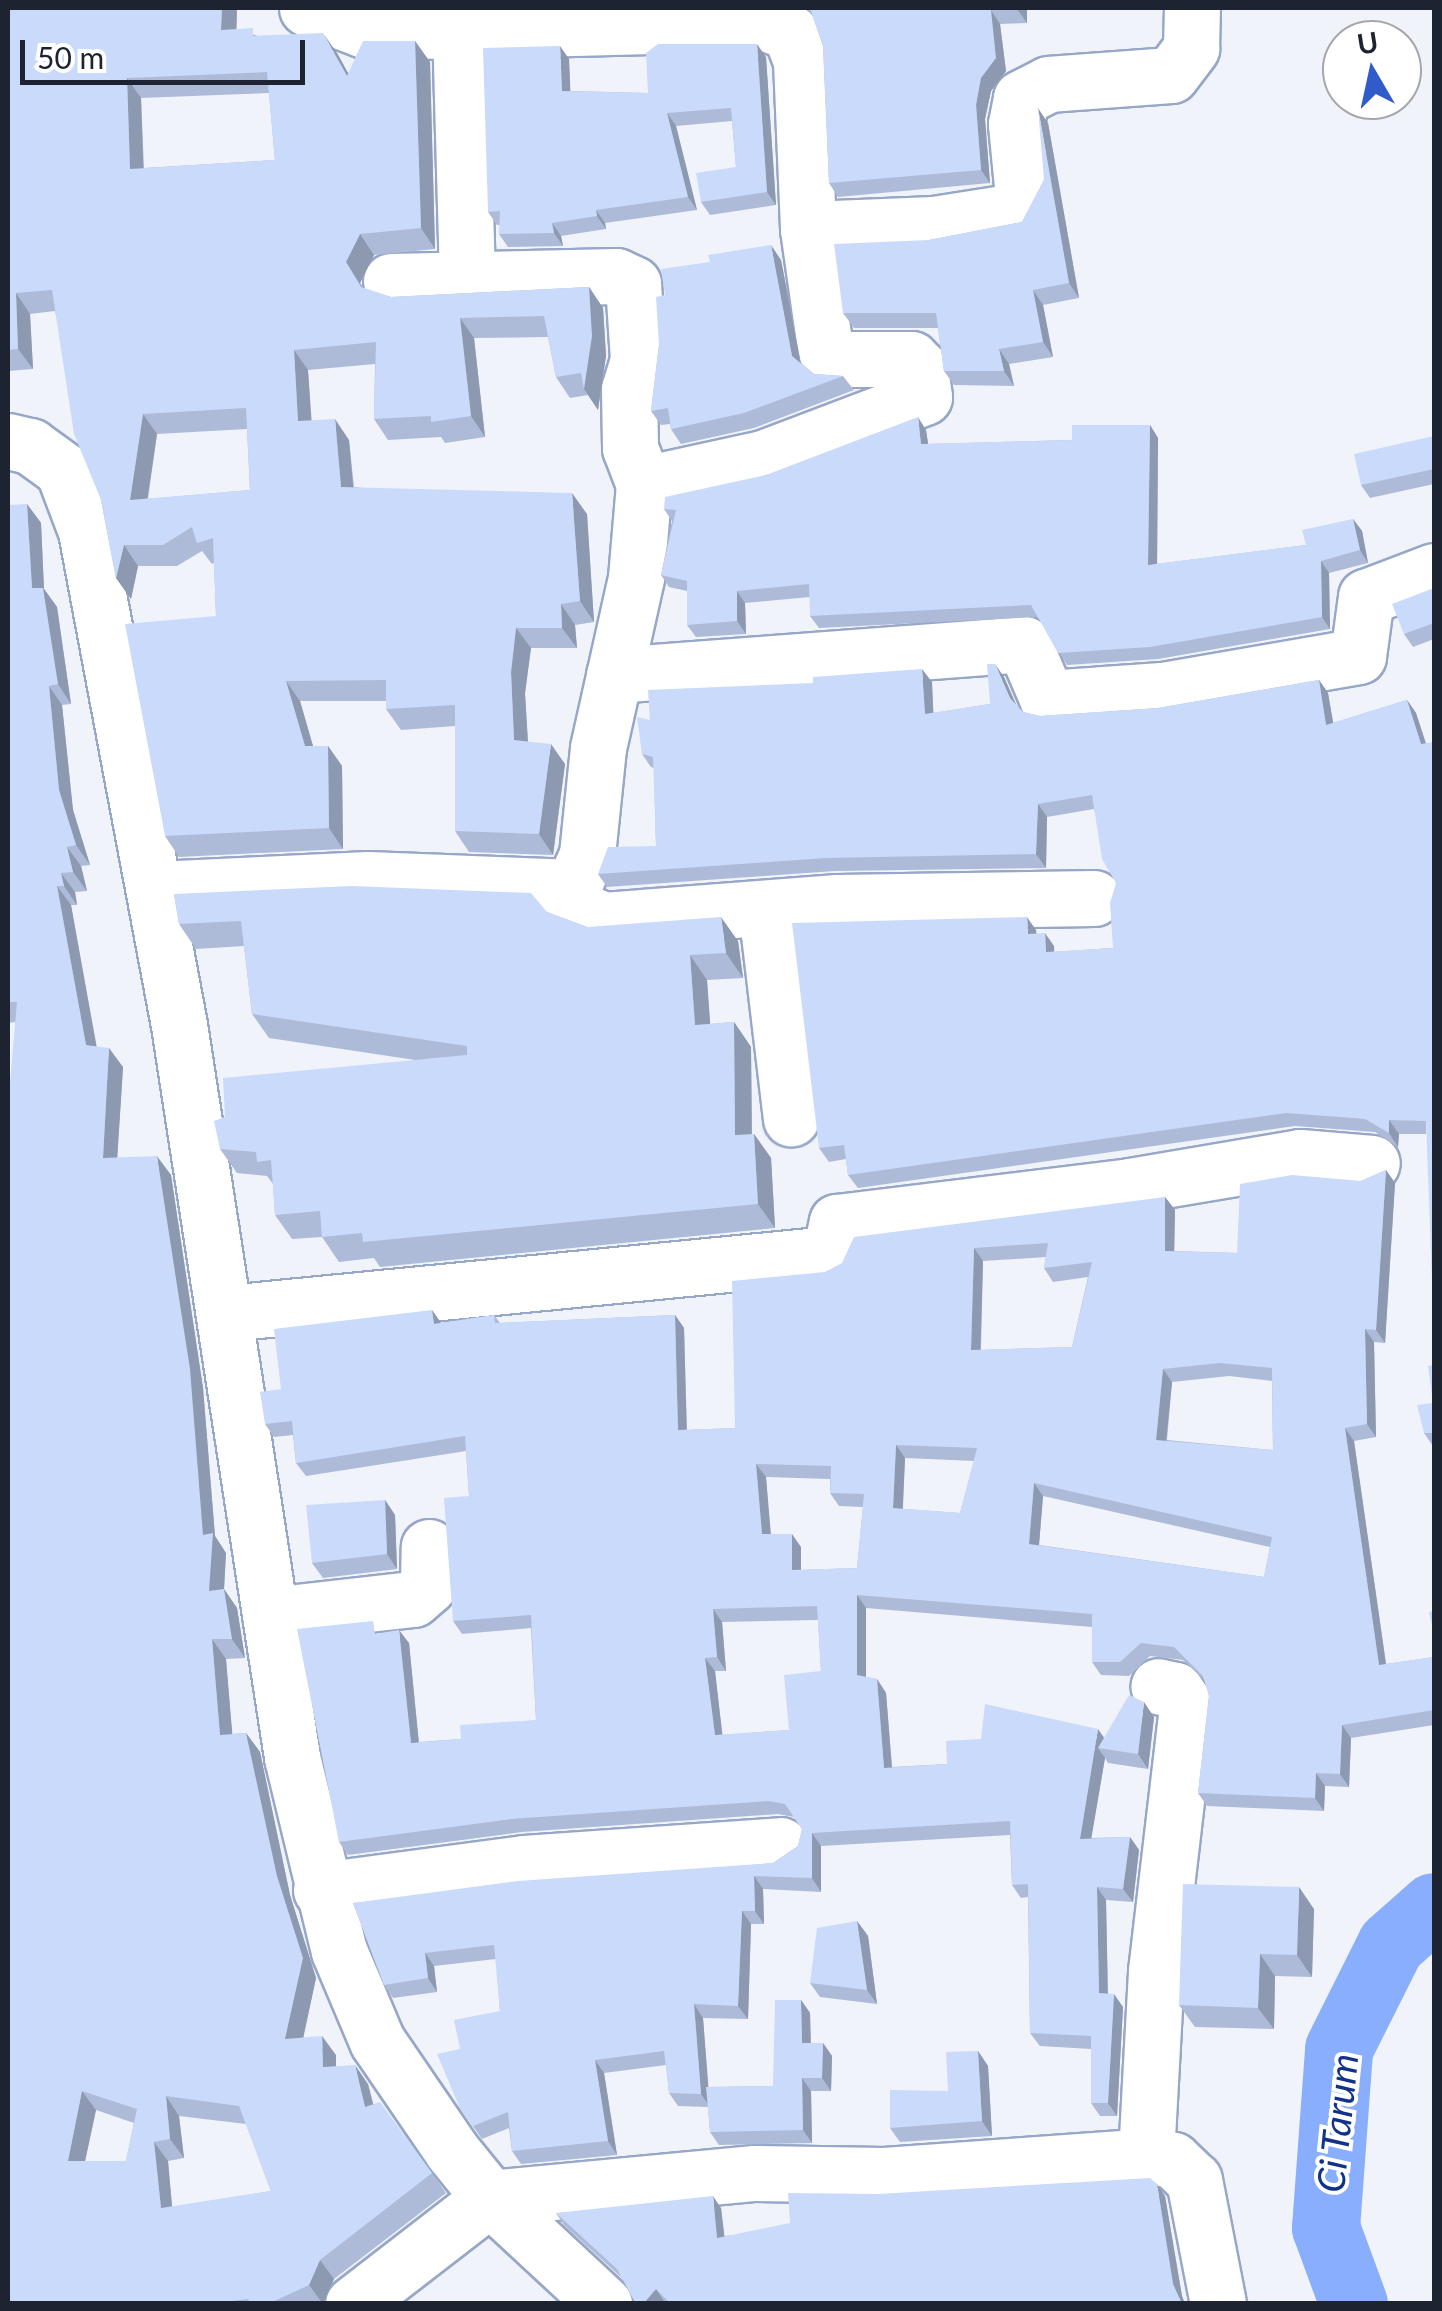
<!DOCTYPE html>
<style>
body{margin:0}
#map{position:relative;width:1442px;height:2311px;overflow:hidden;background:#f0f3fa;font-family:Lato,sans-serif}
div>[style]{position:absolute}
.river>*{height:68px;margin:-34px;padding:0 34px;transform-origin:34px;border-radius:34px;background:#89aefd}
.roads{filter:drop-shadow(2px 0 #97a7c7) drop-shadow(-2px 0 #97a7c7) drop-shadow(0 2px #97a7c7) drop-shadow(0 -2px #97a7c7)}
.minor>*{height:55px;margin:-27.5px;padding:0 27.5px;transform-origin:27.5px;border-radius:27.5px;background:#fff}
.wall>*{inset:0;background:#aebbd8}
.shaded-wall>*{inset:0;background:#8d99b0}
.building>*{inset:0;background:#cadafb}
span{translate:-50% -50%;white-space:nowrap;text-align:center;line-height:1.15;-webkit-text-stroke:8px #fff;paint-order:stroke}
.water-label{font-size:38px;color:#12328a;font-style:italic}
.frame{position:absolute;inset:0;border:10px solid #1d2330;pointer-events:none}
.north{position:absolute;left:1322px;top:20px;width:100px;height:100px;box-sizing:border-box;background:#fff;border:2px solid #a5a7ac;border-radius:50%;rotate:351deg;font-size:28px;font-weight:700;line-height:40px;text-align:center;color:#1d2330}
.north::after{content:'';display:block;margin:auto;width:35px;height:45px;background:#305ccb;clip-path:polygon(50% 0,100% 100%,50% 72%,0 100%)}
.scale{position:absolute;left:20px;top:40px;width:285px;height:45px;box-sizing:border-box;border:5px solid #1d2330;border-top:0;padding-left:12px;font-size:30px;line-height:35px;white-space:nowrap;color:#1d2330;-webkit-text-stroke:8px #fff;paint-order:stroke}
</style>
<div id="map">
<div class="river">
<div style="left:1354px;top:2304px;width:81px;rotate:-110.2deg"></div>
<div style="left:1326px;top:2228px;width:179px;rotate:-85.8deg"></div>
<div style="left:1339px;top:2049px;width:116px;rotate:-63.4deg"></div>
<div style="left:1391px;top:1945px;width:57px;rotate:-41.5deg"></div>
</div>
<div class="roads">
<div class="minor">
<div style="left:307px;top:8px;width:61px;rotate:21.1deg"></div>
<div style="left:364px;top:30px;width:96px;rotate:0.6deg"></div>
<div style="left:808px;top:229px;width:126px;rotate:-2.3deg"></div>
<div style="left:934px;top:224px;width:82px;rotate:-9.1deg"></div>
<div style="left:1015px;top:211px;width:17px;rotate:-62deg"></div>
<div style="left:1023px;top:196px;width:72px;rotate:-95.6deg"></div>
<div style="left:1016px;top:124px;width:26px;rotate:-79deg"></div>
<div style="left:1021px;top:98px;width:30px;rotate:-27deg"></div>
<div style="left:1048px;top:84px;width:123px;rotate:-4.2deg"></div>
<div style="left:1171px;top:75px;width:34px;rotate:-53deg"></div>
<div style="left:1191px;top:48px;width:40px;rotate:-88.6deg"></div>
<div style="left:467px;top:278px;width:247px;rotate:-91.6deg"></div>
<div style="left:460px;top:31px;width:305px;rotate:-1.5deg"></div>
<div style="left:765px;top:23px;width:27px;rotate:20deg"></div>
<div style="left:790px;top:32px;width:31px;rotate:69deg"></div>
<div style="left:801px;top:61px;width:168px;rotate:87.6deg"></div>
<div style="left:808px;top:229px;width:121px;rotate:81.9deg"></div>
<div style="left:825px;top:349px;width:14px;rotate:45deg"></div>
<div style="left:835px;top:359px;width:76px"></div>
<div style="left:911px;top:359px;width:13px;rotate:45deg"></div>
<div style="left:920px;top:368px;width:29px;rotate:82deg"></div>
<div style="left:924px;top:397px;width:172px;rotate:159.2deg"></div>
<div style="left:763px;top:458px;width:122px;rotate:167.7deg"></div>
<div style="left:391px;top:281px;width:225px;rotate:-1.3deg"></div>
<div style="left:616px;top:276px;width:19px;rotate:25deg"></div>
<div style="left:633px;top:284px;width:76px;rotate:86.2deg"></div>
<div style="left:638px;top:360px;width:30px;rotate:107deg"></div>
<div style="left:629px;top:389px;width:59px;rotate:89deg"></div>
<div style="left:630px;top:448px;width:39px;rotate:69deg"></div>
<div style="left:644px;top:484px;width:94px;rotate:94.9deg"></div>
<div style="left:636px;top:578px;width:174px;rotate:102.6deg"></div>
<div style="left:598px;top:748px;width:108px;rotate:95.9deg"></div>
<div style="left:587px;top:855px;width:35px;rotate:114deg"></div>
<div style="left:8px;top:441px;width:23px;rotate:13deg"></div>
<div style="left:30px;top:446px;width:41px;rotate:36deg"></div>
<div style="left:63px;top:470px;width:65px;rotate:69.3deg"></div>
<div style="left:86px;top:531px;width:503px;rotate:79.34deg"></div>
<div style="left:179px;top:1025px;width:741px;rotate:81.22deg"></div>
<div style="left:292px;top:1757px;width:200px;rotate:76.4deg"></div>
<div style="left:339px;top:1951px;width:98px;rotate:67.1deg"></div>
<div style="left:377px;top:2041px;width:133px;rotate:55.7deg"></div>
<div style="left:452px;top:2151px;width:60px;rotate:51deg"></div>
<div style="left:490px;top:2198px;width:156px;rotate:42.9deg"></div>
<div style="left:614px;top:675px;width:411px;rotate:-4.3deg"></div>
<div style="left:1024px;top:644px;width:59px;rotate:66.9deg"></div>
<div style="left:1047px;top:698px;width:115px;rotate:-4deg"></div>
<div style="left:1162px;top:690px;width:199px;rotate:-9.8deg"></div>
<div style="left:1358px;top:656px;width:60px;rotate:-82.3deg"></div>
<div style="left:1366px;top:597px;width:73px;rotate:-20.9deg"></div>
<div style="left:156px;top:889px;width:212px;rotate:-2.7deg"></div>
<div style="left:368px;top:879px;width:205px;rotate:2.2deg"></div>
<div style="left:573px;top:887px;width:21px;rotate:79deg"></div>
<div style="left:577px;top:908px;width:29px;rotate:25deg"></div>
<div style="left:603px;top:920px;width:235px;rotate:-4.4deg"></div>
<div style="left:837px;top:902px;width:257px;rotate:-0.9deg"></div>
<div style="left:766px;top:909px;width:211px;rotate:83.2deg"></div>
<div style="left:227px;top:1313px;width:606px;rotate:-5.59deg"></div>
<div style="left:830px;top:1254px;width:33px;rotate:-78deg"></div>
<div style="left:837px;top:1222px;width:294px;rotate:-7deg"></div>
<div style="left:1129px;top:1186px;width:173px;rotate:-9.6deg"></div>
<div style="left:1300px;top:1157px;width:72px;rotate:4.8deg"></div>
<div style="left:270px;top:1615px;width:144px;rotate:-6.4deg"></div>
<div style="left:413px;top:1599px;width:20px;rotate:-41deg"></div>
<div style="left:428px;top:1586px;width:39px;rotate:-89deg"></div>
<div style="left:321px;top:1890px;width:205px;rotate:-7.6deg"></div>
<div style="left:524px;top:1863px;width:257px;rotate:-4deg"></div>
<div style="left:1146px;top:2156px;width:185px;rotate:-86.9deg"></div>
<div style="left:1156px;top:1971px;width:266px;rotate:-83.3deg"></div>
<div style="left:1187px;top:1707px;width:21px;rotate:-125deg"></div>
<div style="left:1175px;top:1690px;width:17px;rotate:-167deg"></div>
<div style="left:353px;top:2304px;width:173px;rotate:-37.7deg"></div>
<div style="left:490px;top:2198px;width:266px;rotate:-5.4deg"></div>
<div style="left:755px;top:2173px;width:129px;rotate:0.9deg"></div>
<div style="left:884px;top:2175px;width:263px;rotate:-4.1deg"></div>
<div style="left:1146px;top:2156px;width:27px;rotate:8deg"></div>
<div style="left:1173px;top:2160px;width:29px;rotate:44deg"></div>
<div style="left:1194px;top:2180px;width:126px;rotate:79deg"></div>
</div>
</div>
<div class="wall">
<div style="clip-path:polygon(evenodd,8px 8px,237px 8px,236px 29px,258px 36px,337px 53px,348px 73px,415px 41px,430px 62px,435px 249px,374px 255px,360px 283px,363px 288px,391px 297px,589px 287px,603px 308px,606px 356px,598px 410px,588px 395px,570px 398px,556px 377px,548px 337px,474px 338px,485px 437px,445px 443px,441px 437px,388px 440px,374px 419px,375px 364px,308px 370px,311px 420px,349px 440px,354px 487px,587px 514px,594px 622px,575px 625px,577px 648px,531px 648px,525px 693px,528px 742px,565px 764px,553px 855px,469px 852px,455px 831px,455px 726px,401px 730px,386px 709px,386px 701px,300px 701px,313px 746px,328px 746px,342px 766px,343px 849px,179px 857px,165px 836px,216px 616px,214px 563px,212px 564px,202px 551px,177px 566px,138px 566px,131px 599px,116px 578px,101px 500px,55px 311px,30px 314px,33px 369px,8px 371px,8px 8px,269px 93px,275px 160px,144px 168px,141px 98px,269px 93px,8px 8px,247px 429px,250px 490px,148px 499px,157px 434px,247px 429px)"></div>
<div style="clip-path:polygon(806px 8px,1027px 8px,1027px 23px,1000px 24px,1006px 71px,991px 91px,985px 119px,990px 183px,838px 197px,829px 183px,823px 46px,812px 14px)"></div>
<div style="clip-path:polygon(766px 57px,776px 205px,710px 215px,701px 202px,736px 167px,732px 121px,676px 126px,697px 210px,605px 223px,606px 229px,561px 236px,563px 246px,508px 247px,499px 234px,500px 225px,497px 225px,488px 212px,569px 59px,570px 91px,648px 93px)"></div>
<div style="clip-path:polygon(1048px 123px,1079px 298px,1043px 305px,1053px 357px,1009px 364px,1014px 386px,954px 385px,944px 371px,938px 328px,854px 328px,843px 313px,929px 240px,1022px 222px,1044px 180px)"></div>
<div style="clip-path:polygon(781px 260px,801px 363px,814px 374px,843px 376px,854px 390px,754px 428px,681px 444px,671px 429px,670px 424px,661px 425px,651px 411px,665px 295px)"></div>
<div style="clip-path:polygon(1150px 425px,1158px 438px,1157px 564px,1306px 545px,1353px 519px,1362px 531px,1368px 563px,1329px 573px,1330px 629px,1158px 659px,1067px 665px,1038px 617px,819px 628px,810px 616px,810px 597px,745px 603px,746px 634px,696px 637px,687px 625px,687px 591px,669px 587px,661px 575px,672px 521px,664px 509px,766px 475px,926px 430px,928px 444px,1072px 440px)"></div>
<div style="clip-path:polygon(1434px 436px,1434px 484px,1370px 498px,1361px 485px)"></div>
<div style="clip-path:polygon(evenodd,27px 504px,41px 523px,44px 589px,57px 607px,71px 704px,62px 705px,73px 810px,90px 865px,81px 866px,87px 891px,75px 892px,77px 905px,71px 905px,96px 1047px,123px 1067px,117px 1158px,171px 1175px,203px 1388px,215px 1536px,226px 1553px,224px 1589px,237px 1608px,245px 1658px,226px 1659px,232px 1734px,246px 1733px,260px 1752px,290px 1895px,316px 1978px,303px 2037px,336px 2055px,336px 2066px,368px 2084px,373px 2104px,432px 2173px,446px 2193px,334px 2279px,323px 2304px,8px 2304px,15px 1022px,8px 1023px,8px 1002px,27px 504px,96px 2110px,134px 2123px,126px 2161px,85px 2161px,96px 2110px,27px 504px,179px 2116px,246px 2124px,271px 2191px,172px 2207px,168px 2161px,184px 2158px,179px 2116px)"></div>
<div style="clip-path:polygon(1434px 588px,1434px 639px,1413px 647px,1404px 634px)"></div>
<div style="clip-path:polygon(1004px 677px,1016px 705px,1023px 712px,1040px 716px,1158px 708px,1319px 680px,1328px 693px,1333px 723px,1407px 700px,1416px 713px,1426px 743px,1426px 1134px,1399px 1134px,1398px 1147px,1375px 1132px,1295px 1126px,858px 1188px,848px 1175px,846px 1159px,829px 1162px,819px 1148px,1036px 930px,1036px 933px,1054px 946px,1054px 952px,1113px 948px,1116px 883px,1094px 809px,1047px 817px,1046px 868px,835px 871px,607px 887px,598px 874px,656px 846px,654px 768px,651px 767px,642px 754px,650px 720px,932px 682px,933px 713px,990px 704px)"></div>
<div style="clip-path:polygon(174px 894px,547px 912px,587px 927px,738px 941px,743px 978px,707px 980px,710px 1024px,734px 1022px,751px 1047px,752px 1134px,754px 1134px,771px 1158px,775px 1228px,380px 1267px,374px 1258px,339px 1262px,322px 1237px,292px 1239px,275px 1215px,273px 1184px,267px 1176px,237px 1173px,220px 1149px,415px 1060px,269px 1038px,252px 1014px,244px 946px,196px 949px,179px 924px)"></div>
<div style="clip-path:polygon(evenodd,1386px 1170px,1395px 1183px,1385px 1343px,1374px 1342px,1376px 1437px,1354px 1441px,1386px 1664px,1434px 1657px,1434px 1725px,1351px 1738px,1349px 1787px,1325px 1786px,1324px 1811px,1207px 1806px,1198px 1793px,1209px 1696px,1205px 1681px,1183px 1660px,1150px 1656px,1129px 1676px,1101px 1675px,1092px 1662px,1092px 1627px,866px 1608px,866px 1677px,877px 1679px,886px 1693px,892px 1767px,947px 1764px,1104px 1738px,1154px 1717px,1148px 1769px,1108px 1763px,1105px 1758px,1091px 1838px,1130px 1837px,1139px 1850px,1133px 1902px,1106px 1900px,1108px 1993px,1123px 2007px,1117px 2116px,1100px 2116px,1091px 2103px,1091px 2049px,1040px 2046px,1030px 2033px,1028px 1897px,1021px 1898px,1012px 1885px,1010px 1835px,821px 1846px,821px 1892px,763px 1889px,764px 1924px,751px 1924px,748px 2019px,703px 2018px,708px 2087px,773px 2086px,801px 2000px,810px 2013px,811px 2043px,823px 2043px,832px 2056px,831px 2091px,811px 2091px,812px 2143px,719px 2145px,710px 2132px,708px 2107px,678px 2106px,669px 2093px,666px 2065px,604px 2073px,617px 2155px,521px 2164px,512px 2151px,509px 2128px,482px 2139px,459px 2106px,460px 2049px,500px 2011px,496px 1959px,434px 1966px,437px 1992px,393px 1998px,384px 1985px,353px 1903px,773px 1863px,798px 1846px,802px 1829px,794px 1817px,778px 1814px,522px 1832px,348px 1855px,339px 1842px,381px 1633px,409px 1643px,419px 1742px,461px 1739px,536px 1720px,531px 1628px,462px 1634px,453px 1621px,469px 1496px,466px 1451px,306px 1476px,296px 1463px,293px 1435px,274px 1437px,265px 1424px,281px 1389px,432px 1310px,441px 1323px,494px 1315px,500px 1323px,675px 1315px,684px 1328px,687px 1430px,735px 1428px,825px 1272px,1165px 1197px,1175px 1210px,1174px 1251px,1237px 1253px,1361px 1181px,1386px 1170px,1046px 1257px,1044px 1268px,1053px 1282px,1088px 1277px,1072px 1347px,981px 1350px,983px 1261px,1046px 1257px,1386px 1170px,1229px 1376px,1272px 1381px,1273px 1450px,1167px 1440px,1172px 1382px,1229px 1376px,1386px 1170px,905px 1458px,974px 1461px,960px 1513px,903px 1509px,905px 1458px,1386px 1170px,766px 1477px,830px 1479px,830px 1493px,839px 1506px,863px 1507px,857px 1568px,801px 1570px,801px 1547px,770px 1534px,766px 1477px,1386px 1170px,1043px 1496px,1270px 1547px,1264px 1577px,1039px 1545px,1043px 1496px,1386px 1170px,818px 1620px,821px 1671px,789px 1730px,722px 1735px,715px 1671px,726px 1671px,722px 1622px,818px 1620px)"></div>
<div style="clip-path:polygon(1434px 1365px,1434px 1446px,1433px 1446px,1424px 1433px,1433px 1403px)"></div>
<div style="clip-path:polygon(385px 1500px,395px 1515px,397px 1569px,323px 1578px,312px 1563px)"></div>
<div style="clip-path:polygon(1314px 1909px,1312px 1977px,1275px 1976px,1274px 2029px,1195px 2027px,1179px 2005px)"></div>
<div style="clip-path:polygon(857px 1921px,868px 1936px,877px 2004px,820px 1997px,810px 1983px)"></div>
<div style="clip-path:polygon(978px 2051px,988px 2066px,992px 2136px,900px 2142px,890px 2128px,948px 2091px)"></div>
<div style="clip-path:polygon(1165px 2196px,1182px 2296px,1185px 2304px,667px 2304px,664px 2301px,662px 2304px,636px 2304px,622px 2278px,564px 2225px,556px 2213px,721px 2208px,724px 2236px)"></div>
</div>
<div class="shaded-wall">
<div style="clip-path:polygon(222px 8px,237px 8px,236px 50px,221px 30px)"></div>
<div style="clip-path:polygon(1017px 8px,1027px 8px,1027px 23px,1017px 9px)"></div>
<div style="clip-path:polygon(991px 10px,1000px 24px,1006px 71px,991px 91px,985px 119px,990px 183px,981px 170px,976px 105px)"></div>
<div style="clip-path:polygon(323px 33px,337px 53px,361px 97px,347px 76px)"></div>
<div style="clip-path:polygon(415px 41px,430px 62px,435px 249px,421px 228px)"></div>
<div style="clip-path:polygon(757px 44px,766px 57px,776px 205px,767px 192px)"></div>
<div style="clip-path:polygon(560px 46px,569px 59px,571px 104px,562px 91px)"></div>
<div style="clip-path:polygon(127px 78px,141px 98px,144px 189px,130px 169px)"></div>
<div style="clip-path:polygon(1038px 108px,1048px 123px,1079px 298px,1069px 283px)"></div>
<div style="clip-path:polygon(667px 113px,676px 126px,697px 210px,688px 197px)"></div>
<div style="clip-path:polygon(596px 210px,605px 223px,606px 229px,597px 216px)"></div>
<div style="clip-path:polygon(552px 223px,561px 236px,563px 246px,554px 233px)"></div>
<div style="clip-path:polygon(360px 234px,374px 255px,360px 283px,375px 308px,346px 262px)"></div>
<div style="clip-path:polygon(771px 245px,781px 260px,802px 370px,792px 356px)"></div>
<div style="clip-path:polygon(589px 287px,603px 308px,606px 356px,598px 410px,584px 389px)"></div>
<div style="clip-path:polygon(1033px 290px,1043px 305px,1053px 357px,1043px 342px)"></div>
<div style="clip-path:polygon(16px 293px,30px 314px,33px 369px,18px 349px)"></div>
<div style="clip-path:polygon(460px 318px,474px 338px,485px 437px,471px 416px)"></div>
<div style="clip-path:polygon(999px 349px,1009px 364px,1014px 386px,1004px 371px)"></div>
<div style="clip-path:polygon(294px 350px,308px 370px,313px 441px,298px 421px)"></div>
<div style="clip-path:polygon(143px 414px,157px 434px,144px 521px,130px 500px)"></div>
<div style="clip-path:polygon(918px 417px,926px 430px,930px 456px,921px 444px)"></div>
<div style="clip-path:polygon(335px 419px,349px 440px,355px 507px,341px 487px)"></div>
<div style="clip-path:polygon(1150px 425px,1158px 438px,1157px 577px,1148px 565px)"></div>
<div style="clip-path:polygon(572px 493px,587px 514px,594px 622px,580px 601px)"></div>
<div style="clip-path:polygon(27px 504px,41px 523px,44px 589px,57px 607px,71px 704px,58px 684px,32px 588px)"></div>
<div style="clip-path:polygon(1353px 519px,1362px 531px,1368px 563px,1360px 550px)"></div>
<div style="clip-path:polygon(124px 545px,138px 566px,131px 599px,116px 578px)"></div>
<div style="clip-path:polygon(1321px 561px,1329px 573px,1330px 629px,1322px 617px)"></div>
<div style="clip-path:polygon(737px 591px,745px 603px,746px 634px,737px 621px)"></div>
<div style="clip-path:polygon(561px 604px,575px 625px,577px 648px,562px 628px)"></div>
<div style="clip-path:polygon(516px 628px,531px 648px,525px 693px,529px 761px,514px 740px,511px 672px)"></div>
<div style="clip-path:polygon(995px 664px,1004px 677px,1019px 711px,1010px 698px)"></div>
<div style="clip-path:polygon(922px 669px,932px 682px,934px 727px,925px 714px)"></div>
<div style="clip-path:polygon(1319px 680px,1328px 693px,1336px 739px,1326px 725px)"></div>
<div style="clip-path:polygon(286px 681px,300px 701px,319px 767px,305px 746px)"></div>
<div style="clip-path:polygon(49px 686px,62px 705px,73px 810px,90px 865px,76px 845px,59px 790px)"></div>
<div style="clip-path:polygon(1407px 700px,1416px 713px,1430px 757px,1421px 744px)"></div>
<div style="clip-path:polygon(551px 744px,565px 764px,553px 855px,539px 834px)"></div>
<div style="clip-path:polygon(328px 746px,342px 766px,343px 849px,329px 828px)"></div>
<div style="clip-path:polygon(1038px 804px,1047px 817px,1046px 868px,1036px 854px)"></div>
<div style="clip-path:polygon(67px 847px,81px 866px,87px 891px,73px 872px)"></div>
<div style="clip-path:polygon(61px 873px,75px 892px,77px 905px,64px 886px)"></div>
<div style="clip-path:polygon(57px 886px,71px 905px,100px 1065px,86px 1045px)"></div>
<div style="clip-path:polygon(721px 917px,738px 941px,743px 978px,726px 953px)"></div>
<div style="clip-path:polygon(1027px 917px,1036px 930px,1038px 947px,1028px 934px)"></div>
<div style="clip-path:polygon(1045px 933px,1054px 946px,1055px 965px,1046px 952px)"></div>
<div style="clip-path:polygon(690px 955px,707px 980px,712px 1049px,695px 1025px)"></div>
<div style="clip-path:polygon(734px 1022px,751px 1047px,752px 1159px,735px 1135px)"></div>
<div style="clip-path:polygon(109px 1048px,123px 1067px,116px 1178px,103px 1158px)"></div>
<div style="clip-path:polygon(1389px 1120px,1399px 1134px,1398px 1147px,1389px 1133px)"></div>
<div style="clip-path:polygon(754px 1134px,771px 1158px,775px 1228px,758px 1204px)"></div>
<div style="clip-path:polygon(157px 1156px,171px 1175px,203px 1388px,215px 1536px,226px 1553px,224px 1589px,237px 1608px,245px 1658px,232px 1639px,209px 1591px)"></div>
<div style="clip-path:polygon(1386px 1170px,1395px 1183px,1385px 1343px,1376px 1330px)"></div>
<div style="clip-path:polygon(1165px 1197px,1175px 1210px,1174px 1264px,1165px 1251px)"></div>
<div style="clip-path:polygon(974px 1248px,983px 1261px,980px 1363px,971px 1350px)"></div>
<div style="clip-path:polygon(432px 1310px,441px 1323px,434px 1324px)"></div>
<div style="clip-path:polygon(675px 1315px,684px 1328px,687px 1443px,678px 1430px)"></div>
<div style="clip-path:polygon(1365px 1329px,1374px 1342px,1376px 1437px,1367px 1424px)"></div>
<div style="clip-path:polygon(1163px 1369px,1172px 1382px,1165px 1453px,1156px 1440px)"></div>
<div style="clip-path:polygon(1345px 1428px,1354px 1441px,1388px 1678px,1379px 1665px)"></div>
<div style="clip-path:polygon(896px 1445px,905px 1458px,902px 1521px,893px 1508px)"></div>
<div style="clip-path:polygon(756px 1464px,766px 1477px,772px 1547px,762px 1534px)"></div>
<div style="clip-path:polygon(1034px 1483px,1043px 1496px,1038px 1557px,1029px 1544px)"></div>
<div style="clip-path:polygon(385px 1500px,395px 1515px,397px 1569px,387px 1554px)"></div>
<div style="clip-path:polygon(792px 1534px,801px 1547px,801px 1584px,792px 1570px)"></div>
<div style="clip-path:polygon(857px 1595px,866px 1608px,866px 1688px,857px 1675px)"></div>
<div style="clip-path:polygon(713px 1609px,722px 1622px,726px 1671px,717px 1657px)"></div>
<div style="clip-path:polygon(399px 1630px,409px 1643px,420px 1756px,411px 1743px)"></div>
<div style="clip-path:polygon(212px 1639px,226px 1659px,234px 1754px,220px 1735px)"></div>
<div style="clip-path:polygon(705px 1658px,715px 1671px,724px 1748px,715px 1735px)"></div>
<div style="clip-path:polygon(877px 1679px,886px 1693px,893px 1781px,884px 1768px)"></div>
<div style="clip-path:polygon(1144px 1702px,1154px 1717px,1148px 1769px,1138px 1754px)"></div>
<div style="clip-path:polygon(1342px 1725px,1351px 1738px,1349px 1787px,1340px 1774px)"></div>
<div style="clip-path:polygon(1098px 1729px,1107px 1742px,1098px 1748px,1105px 1758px,1089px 1852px,1080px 1839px)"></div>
<div style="clip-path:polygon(246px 1733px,260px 1752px,290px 1895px,316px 1978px,299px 2058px,285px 2039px)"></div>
<div style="clip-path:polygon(1316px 1773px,1325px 1786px,1324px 1811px,1315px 1798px)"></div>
<div style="clip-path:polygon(812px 1833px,821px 1846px,821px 1892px,812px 1878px)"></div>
<div style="clip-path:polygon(1130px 1837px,1139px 1850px,1133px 1902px,1123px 1889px)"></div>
<div style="clip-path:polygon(754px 1876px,763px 1889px,764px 1924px,755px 1911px)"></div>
<div style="clip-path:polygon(1097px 1887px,1106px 1900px,1108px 2006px,1099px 1993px)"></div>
<div style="clip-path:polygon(1299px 1887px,1314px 1909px,1312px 1977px,1297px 1955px)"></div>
<div style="clip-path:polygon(742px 1911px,751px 1924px,748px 2019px,738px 2006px)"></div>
<div style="clip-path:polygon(857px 1921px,868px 1936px,877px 2004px,867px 1990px)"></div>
<div style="clip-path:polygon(425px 1953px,434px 1966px,437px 1992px,428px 1978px)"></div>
<div style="clip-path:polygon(1260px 1954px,1275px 1976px,1274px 2029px,1258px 2008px)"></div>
<div style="clip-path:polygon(1114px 1994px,1123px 2007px,1117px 2116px,1108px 2103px)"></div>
<div style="clip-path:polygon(801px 2000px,810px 2013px,811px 2056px,802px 2043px)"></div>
<div style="clip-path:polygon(694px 2004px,703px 2018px,710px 2107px,701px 2094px)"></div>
<div style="clip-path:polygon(322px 2036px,336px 2055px,336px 2086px,323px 2067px)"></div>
<div style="clip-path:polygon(823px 2043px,832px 2056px,831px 2091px,822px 2078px)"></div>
<div style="clip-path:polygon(978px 2051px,988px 2066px,992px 2136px,982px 2121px)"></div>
<div style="clip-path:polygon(595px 2060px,604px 2073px,617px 2155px,608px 2141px)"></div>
<div style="clip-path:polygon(355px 2065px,368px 2084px,379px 2127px,365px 2107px)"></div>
<div style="clip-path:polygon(802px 2078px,811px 2091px,812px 2143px,803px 2130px)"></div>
<div style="clip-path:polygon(82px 2091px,96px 2110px,81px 2180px,68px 2161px)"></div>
<div style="clip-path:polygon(166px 2096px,179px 2116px,184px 2158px,170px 2139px)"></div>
<div style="clip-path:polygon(154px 2142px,168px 2161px,174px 2228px,161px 2208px)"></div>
<div style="clip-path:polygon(1157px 2184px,1165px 2196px,1182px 2296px,1185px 2304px,1182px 2304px,1173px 2284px)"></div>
<div style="clip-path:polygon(713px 2196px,721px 2208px,726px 2249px,717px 2238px)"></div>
<div style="clip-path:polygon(320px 2260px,334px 2279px,323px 2304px,309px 2285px)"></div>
<div style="clip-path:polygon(656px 2289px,664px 2301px,662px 2304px,643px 2304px)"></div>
</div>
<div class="building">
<div style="clip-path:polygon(evenodd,8px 8px,222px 8px,221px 30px,253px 28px,253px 36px,323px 33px,347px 76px,363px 41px,415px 41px,421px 228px,360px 234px,346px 262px,361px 287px,391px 297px,589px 287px,592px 336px,584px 389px,581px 373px,556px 377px,544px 316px,460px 318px,471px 416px,431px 422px,431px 416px,374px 419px,376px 342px,294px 350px,298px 421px,335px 419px,341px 487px,572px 493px,580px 601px,561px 604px,562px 628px,516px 628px,511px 672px,514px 740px,551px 744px,539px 834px,455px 831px,455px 705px,386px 709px,386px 680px,286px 681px,305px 746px,328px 746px,329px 828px,165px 836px,125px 624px,216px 616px,213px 538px,197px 543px,192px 527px,163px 545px,124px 545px,116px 578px,101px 500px,74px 434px,52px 290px,16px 293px,18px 349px,8px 350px,8px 8px,267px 72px,275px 160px,130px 169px,127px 78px,267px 72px,8px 8px,246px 408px,250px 490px,130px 500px,143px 414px,246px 408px)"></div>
<div style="clip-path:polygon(810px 8px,1017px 8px,1017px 9px,991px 10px,996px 58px,981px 78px,976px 105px,981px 170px,829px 183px,823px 46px)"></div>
<div style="clip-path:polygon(658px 44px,757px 44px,767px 192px,701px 202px,696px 173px,736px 167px,731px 108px,667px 113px,688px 197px,596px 210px,597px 216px,552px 223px,554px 233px,499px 234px,500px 211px,488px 212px,483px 48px,560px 46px,562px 91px,648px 93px,646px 53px)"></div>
<div style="clip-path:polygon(1038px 108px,1069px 283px,1033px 290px,1043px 342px,999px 349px,1004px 371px,944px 371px,936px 313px,843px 313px,834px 244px,929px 240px,1022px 222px,1044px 180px)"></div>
<div style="clip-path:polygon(771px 245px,792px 356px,814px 374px,843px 376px,744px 413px,671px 429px,668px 408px,651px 411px,659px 344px,656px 297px,665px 295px,661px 269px,710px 262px,708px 255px)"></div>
<div style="clip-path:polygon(918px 417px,921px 444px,1072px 440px,1072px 425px,1150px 425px,1148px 565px,1306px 545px,1302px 530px,1353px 519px,1360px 550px,1321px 561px,1322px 617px,1150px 647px,1058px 653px,1031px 605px,810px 616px,809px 584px,737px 591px,737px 621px,687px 625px,687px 581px,661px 575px,676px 510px,664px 509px,665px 497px,766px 475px)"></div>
<div style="clip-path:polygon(1434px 436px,1434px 469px,1361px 485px,1354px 454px)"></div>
<div style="clip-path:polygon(evenodd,27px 504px,32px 588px,43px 588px,58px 684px,49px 686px,59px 790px,76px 845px,67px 847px,73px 872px,61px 873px,64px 886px,57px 886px,86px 1045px,109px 1048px,103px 1158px,157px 1156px,190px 1369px,203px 1535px,213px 1533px,209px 1591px,224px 1589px,232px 1639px,212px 1639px,220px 1735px,246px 1733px,277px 1876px,303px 1958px,285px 2039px,322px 2036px,323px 2067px,355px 2065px,365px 2107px,380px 2102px,432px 2173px,320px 2260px,309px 2285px,268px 2304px,251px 2304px,248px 2299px,206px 2304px,8px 2304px,8px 1105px,17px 1002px,8px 1002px,8px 505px,27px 504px,82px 2091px,137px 2109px,126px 2161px,68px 2161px,82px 2091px,27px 504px,166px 2096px,239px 2106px,271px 2191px,161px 2208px,154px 2142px,170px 2139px,166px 2096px)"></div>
<div style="clip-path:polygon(1434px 588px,1434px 623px,1404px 634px,1392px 604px)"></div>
<div style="clip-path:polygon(987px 664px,995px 664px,1010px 698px,1023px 712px,1040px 716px,1158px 708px,1319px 680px,1326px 725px,1407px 700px,1421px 744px,1434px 742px,1434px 1334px,1426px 1121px,1389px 1120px,1389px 1133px,1365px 1119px,1286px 1113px,848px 1175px,844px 1145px,819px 1148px,792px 923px,1027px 917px,1028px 934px,1045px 933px,1046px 952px,1113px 948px,1110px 903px,1116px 883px,1102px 859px,1092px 795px,1038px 804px,1036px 854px,826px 858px,598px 874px,608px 847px,656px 846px,653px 757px,642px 754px,637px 717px,650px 720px,648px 690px,813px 683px,813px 677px,922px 669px,925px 714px,990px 704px)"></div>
<div style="clip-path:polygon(351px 886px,531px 893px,547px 912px,587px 927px,721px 917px,726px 953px,690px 955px,695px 1025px,734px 1022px,735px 1135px,754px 1134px,758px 1204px,363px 1242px,362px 1233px,322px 1237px,320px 1211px,275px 1215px,271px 1160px,257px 1162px,256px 1152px,220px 1149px,214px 1121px,225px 1117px,223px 1078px,467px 1055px,467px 1046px,252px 1014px,241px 921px,179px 924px,174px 894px)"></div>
<div style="clip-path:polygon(evenodd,1386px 1170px,1376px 1330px,1365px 1329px,1367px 1424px,1345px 1428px,1379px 1665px,1434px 1657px,1434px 1710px,1342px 1725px,1340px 1774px,1316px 1773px,1315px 1798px,1198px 1793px,1209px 1696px,1203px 1676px,1174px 1647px,1141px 1643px,1120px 1662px,1092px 1662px,1092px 1614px,857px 1595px,857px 1675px,877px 1679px,884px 1768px,947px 1764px,946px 1741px,981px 1739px,985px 1704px,1098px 1729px,1080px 1839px,1130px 1837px,1123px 1889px,1097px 1887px,1099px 1993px,1114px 1994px,1108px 2103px,1091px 2103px,1091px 2036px,1030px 2033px,1028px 1884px,1012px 1885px,1010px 1821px,812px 1833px,812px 1878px,754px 1876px,755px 1911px,742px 1911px,738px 2006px,694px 2004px,701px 2094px,669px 2093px,664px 2051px,595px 2060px,608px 2141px,512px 2151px,508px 2112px,473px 2126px,459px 2106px,437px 2054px,460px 2049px,454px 2020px,500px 2011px,494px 1945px,425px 1953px,428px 1978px,384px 1985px,353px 1903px,518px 1881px,773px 1863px,798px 1846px,802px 1829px,785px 1804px,769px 1801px,512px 1819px,339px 1842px,297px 1629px,373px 1621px,375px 1634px,399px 1630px,411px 1743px,461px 1739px,460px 1725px,536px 1720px,531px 1615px,453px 1621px,444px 1498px,469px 1496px,465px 1436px,296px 1463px,292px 1421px,265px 1424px,260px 1392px,281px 1389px,274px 1329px,432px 1310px,434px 1324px,494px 1315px,495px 1323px,675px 1315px,678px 1430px,735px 1428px,732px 1281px,825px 1272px,842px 1263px,854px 1237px,1165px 1197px,1165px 1251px,1237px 1253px,1240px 1184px,1292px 1175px,1361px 1181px,1386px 1170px,1048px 1243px,1044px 1268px,1092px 1262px,1072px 1347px,971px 1350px,974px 1248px,1048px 1243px,1386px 1170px,1220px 1363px,1272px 1368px,1273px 1450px,1156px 1440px,1163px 1369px,1220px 1363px,1386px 1170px,896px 1445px,977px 1448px,960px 1513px,893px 1508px,896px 1445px,1386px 1170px,756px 1464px,831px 1466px,830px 1493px,864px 1494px,857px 1568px,792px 1570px,792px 1534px,762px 1534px,756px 1464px,1386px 1170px,1034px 1483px,1272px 1537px,1264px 1577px,1029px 1544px,1034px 1483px,1386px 1170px,817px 1606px,821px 1671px,784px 1675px,789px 1730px,715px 1735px,705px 1658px,717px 1657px,713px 1609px,817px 1606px)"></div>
<div style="clip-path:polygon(1434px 1365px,1434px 1433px,1424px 1433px,1417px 1405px,1433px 1403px,1428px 1366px)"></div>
<div style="clip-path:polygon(385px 1500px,387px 1554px,312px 1563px,306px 1505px)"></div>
<div style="clip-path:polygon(1434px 1611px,1434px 1634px,1429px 1612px)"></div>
<div style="clip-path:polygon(1129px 1695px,1144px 1702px,1138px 1754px,1098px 1748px)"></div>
<div style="clip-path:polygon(1183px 1884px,1299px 1887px,1297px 1955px,1260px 1954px,1258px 2008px,1179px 2005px)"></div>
<div style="clip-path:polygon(857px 1921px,867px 1990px,810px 1983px,817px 1928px)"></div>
<div style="clip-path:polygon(775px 2000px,801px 2000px,802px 2043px,823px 2043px,822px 2078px,802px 2078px,803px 2130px,710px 2132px,706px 2087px,773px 2086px)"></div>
<div style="clip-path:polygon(978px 2051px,982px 2121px,890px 2128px,890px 2090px,948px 2091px,946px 2052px)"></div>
<div style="clip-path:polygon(1150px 2178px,1157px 2184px,1173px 2284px,1182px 2304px,671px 2304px,656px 2289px,643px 2304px,636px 2304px,617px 2269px,556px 2213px,713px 2196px,717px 2238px,790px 2223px,788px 2193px,878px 2194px)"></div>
</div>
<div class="water-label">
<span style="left:1337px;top:2123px;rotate:-84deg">Ci Tarum</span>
</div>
<div class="frame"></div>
<div class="north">U</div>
<div class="scale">50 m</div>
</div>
